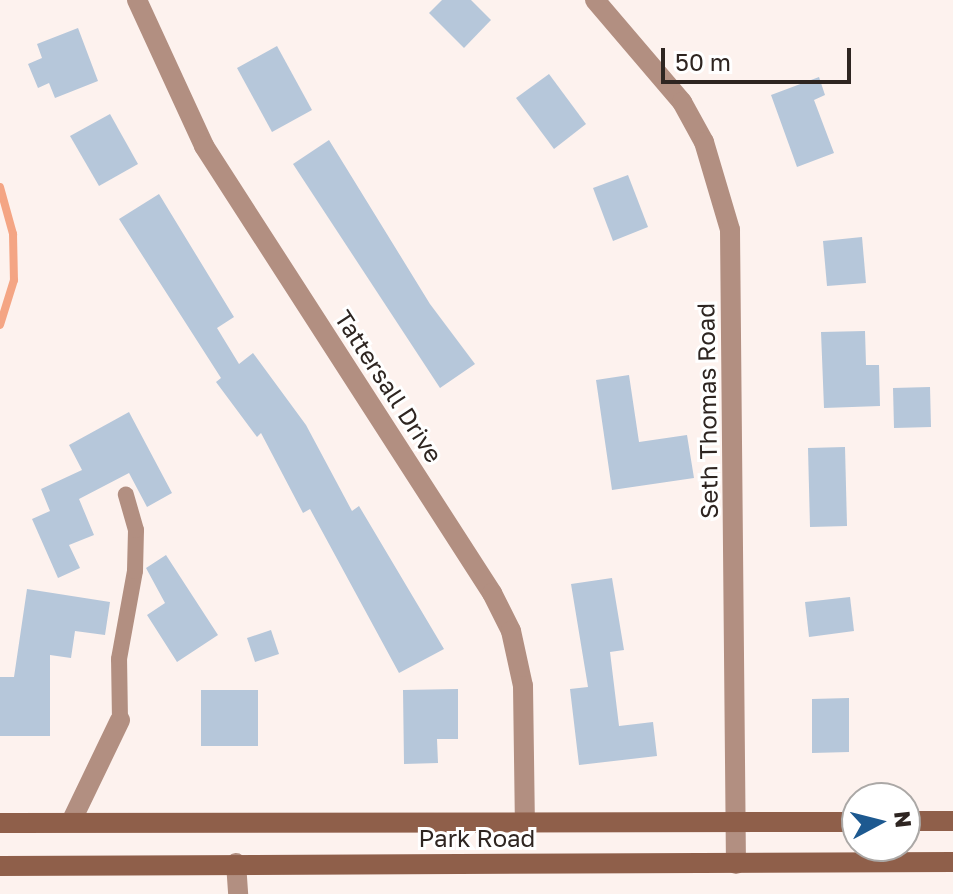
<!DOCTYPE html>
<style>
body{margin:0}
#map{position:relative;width:953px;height:894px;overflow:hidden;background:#fdf2ee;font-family:"Golos Text",sans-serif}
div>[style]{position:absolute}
.stream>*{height:8px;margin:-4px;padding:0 4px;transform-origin:4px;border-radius:4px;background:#f4a584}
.building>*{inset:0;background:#b6c7da}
.lane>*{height:16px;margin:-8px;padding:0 8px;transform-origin:8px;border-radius:8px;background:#b28f81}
.street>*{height:20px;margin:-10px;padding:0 10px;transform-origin:10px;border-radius:10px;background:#b28f81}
.secondary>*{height:20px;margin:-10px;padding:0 10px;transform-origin:10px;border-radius:10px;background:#8f5f4a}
span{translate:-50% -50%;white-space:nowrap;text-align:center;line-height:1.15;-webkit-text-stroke:6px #fff;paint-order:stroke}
.street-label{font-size:24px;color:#2e2521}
.north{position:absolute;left:841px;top:782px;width:80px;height:80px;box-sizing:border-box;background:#fff;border:2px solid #aba8a6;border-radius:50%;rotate:83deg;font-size:22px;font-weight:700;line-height:32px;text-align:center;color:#2e2521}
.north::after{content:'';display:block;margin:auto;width:28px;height:36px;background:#1d5990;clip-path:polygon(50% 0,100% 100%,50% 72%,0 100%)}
.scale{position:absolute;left:661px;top:48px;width:190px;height:36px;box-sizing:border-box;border:4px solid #2e2521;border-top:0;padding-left:10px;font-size:24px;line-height:28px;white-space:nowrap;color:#2e2521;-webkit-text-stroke:6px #fff;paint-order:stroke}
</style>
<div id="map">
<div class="stream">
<div style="left:0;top:187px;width:49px;rotate:74.5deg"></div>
<div style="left:13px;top:234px;width:46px;rotate:88.8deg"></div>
<div style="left:14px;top:280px;width:47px;rotate:107.3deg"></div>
</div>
<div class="building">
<div style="clip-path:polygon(442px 0,471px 0,491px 20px,464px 48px,429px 13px)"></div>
<div style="clip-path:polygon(78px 28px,98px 81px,55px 98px,49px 83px,38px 88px,28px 64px,42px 58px,37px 44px)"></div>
<div style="clip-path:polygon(277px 46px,312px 110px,272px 132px,237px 68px)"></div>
<div style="clip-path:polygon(549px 74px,586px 124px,554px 149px,516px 98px)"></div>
<div style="clip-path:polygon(819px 77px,825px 95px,814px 100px,834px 153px,797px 167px,771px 95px)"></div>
<div style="clip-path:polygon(110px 114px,138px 164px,99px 186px,70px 136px)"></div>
<div style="clip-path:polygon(329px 140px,430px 304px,475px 364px,440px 388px,293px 164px)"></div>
<div style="clip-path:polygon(628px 175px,648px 227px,613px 241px,593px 188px)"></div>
<div style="clip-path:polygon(159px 194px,234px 317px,217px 328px,239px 364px,253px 353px,306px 425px,352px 511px,359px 506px,444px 649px,399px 673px,310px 509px,303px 513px,261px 433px,257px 437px,216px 382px,221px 378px,119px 219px)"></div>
<div style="clip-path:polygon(862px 237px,866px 283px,827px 286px,823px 241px)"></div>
<div style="clip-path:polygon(865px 331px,866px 365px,879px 365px,880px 406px,824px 408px,821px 332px)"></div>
<div style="clip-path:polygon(629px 375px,639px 442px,687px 435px,694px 478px,612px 490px,596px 380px)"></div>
<div style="clip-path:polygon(930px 387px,931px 427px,894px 428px,893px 388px)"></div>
<div style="clip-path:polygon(129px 412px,172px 493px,147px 507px,129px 473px,79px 499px,94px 535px,69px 545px,80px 568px,58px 578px,32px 519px,50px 511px,41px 489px,82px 470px,69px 445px)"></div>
<div style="clip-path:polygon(845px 447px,847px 526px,810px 527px,808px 448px)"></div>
<div style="clip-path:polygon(166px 555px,218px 635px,177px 662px,147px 615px,165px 603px,146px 568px)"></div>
<div style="clip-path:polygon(612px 578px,624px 650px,610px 652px,619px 726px,653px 722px,657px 756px,579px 765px,570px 689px,588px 687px,571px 584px)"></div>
<div style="clip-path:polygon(27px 589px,110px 602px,105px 635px,75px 631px,71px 658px,50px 655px,50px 736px,0 736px,0 677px,14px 677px)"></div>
<div style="clip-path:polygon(850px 597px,854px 631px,809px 637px,805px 602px)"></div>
<div style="clip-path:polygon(271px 630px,279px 654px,255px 662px,247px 638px)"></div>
<div style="clip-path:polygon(458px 689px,458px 739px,437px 739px,438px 763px,404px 764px,403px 690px)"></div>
<div style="clip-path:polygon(201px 690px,258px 690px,258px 746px,201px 746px)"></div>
<div style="clip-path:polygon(849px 698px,849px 752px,812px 753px,812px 699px)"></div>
</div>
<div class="lane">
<div style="left:120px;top:720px;width:61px;rotate:-90.9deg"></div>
<div style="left:119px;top:659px;width:89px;rotate:-79.7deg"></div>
<div style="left:135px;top:571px;width:41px;rotate:-88.6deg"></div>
<div style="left:136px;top:530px;width:37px;rotate:-106deg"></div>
</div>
<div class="street">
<div style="left:137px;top:0;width:161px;rotate:65.3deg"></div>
<div style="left:204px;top:146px;width:532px;rotate:57.21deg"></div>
<div style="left:492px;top:593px;width:42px;rotate:63.4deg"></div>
<div style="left:511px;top:631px;width:56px;rotate:77.7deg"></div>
<div style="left:523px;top:686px;width:135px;rotate:89.2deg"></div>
<div style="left:595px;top:0;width:134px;rotate:49.5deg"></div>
<div style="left:682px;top:102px;width:46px;rotate:61.2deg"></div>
<div style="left:704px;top:142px;width:92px;rotate:73.5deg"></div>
<div style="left:730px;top:230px;width:634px;rotate:89.46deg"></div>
<div style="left:71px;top:822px;width:113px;rotate:-64.3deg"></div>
<div style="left:236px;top:863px;width:31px;rotate:86deg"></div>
</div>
<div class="secondary">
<div style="left:905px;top:821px;width:48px"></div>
<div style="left:0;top:823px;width:857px;rotate:-0.07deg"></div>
<div style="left:0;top:866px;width:953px;rotate:-0.24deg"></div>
</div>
<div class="street-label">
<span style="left:389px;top:386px;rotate:57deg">Tattersall Drive</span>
<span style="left:707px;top:411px;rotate:-91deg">Seth Thomas Road</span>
<span style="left:477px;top:838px">Park Road</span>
</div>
<div class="north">N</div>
<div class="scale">50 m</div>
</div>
